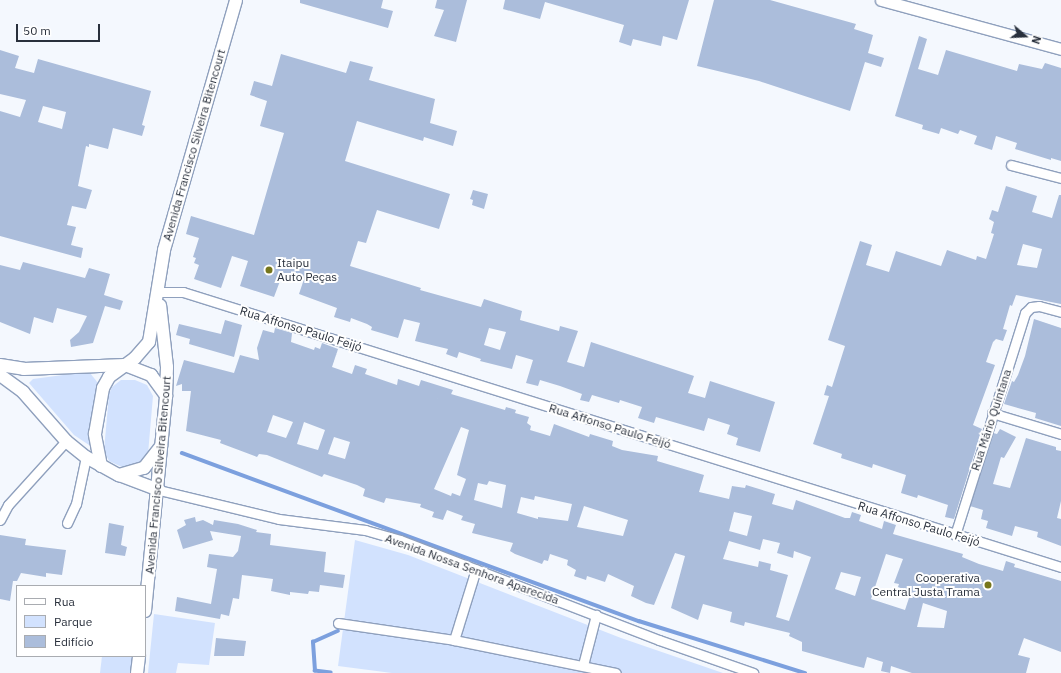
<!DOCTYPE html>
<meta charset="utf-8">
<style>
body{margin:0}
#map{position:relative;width:1061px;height:673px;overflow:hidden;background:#f4f8fe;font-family:"IBM Plex Sans",sans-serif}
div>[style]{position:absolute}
.green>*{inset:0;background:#d2e2fe}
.stream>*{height:3.5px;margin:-1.75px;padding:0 1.75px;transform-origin:1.75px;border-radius:1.75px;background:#7ca0de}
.building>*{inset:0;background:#abbddb}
.roads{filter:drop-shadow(1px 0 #8fa0bd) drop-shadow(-1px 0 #8fa0bd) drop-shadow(0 1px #8fa0bd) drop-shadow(0 -1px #8fa0bd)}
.minor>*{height:9px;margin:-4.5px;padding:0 4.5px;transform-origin:4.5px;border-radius:4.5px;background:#fff}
.tertiary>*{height:11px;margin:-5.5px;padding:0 5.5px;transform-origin:5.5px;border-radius:5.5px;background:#fff}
.secondary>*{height:12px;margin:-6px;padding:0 6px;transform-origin:6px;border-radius:6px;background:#fff}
.dots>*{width:11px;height:11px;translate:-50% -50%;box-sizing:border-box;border:2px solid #fff;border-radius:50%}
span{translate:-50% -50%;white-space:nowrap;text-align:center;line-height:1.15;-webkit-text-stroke:4px #fff;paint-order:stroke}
.street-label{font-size:12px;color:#29303c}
.poi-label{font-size:12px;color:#29303c}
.left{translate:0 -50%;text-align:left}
.right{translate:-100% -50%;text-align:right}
.legend{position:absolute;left:16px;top:585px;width:130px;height:72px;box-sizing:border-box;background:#fff;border:1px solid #a9acb1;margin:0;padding:5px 7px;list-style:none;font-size:12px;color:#29303c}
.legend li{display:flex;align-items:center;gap:8px;height:20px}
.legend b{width:20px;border:1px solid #a9acb1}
.north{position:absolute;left:1005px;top:16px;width:40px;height:40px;-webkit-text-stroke:3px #fff;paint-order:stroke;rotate:109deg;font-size:11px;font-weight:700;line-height:16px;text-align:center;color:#29303c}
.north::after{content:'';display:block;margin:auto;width:14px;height:18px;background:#29303c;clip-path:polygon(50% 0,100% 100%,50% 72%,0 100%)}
.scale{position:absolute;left:16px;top:24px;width:84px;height:18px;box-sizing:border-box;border:2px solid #29303c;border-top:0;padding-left:5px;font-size:12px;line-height:14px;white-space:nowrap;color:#29303c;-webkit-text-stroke:3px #fff;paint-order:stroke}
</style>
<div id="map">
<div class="green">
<div style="clip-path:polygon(78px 373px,90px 373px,98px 383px,92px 447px,74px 435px,29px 383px,33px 379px)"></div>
<div style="clip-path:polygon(121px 380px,135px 380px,147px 385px,153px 396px,148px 454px,138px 466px,124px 468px,109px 461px,104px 451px,109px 394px,112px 387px)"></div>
<div style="clip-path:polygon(355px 540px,408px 555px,621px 638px,723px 673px,392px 673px,338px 666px)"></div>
<div style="clip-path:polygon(154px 614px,215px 623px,209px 665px,178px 663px,176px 673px,148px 673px)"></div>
<div style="clip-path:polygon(102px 656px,133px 656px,131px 673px,100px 673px)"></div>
</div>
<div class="stream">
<div style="left:182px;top:453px;width:487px;rotate:20.2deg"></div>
<div style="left:639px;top:621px;width:174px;rotate:17.4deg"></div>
<div style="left:331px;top:673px;width:16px;rotate:-173deg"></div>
<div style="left:315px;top:671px;width:29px;rotate:-94deg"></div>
<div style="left:313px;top:642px;width:27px;rotate:-24deg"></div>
</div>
<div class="building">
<div style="clip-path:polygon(300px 0,383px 0,381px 8px,393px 11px,388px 28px,300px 3px)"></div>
<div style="clip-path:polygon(437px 0,467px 0,456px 42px,434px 36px,444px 10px,435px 8px)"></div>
<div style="clip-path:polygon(505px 0,689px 0,677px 40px,663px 36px,661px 46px,633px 39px,631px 46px,619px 42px,624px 25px,545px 2px,540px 19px,503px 9px)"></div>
<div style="clip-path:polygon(714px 0,770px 0,856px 24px,854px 29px,873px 35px,868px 53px,884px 58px,881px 67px,865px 62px,850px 111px,759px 81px,697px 66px)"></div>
<div style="clip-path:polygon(919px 36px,927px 39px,918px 69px,938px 75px,946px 50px,1017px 71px,1019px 64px,1042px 69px,1045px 63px,1061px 68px,1061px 161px,1051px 158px,1051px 160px,1015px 149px,1017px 143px,996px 136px,992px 150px,974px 144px,977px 136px,960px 130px,958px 134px,941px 128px,939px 134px,922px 129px,923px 125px,895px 116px)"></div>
<div style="clip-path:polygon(evenodd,0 50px,19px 56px,15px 68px,34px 73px,38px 59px,151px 91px,142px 125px,145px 126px,142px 136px,113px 128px,108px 149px,89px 144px,89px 147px,86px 146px,78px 186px,92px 190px,86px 209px,72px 206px,67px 225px,76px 227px,71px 245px,83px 248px,81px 258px,0 236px,0 111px,20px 117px,26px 100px,0 94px,0 50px,43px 106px,66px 112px,62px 129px,38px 122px,43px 106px)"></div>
<div style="clip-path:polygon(evenodd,281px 54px,346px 73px,350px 61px,373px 67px,369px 80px,435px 99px,430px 123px,457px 131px,453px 146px,424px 137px,423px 141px,357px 121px,345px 161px,450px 194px,439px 229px,377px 210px,366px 243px,358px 241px,350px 266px,421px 288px,420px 290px,481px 307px,484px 299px,522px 311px,520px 320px,559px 331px,560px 326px,578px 331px,567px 362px,584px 367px,591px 342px,694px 376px,688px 393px,705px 398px,710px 381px,775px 402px,760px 452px,736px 445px,738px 438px,727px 434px,730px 425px,708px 418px,704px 431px,656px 417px,654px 423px,638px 418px,642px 407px,620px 400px,619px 403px,592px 395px,589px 402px,580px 400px,582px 394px,560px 386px,540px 380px,538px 386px,526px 383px,533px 360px,516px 355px,512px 369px,480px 361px,481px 359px,459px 352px,457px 358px,446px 354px,448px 349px,415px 341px,420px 323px,404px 319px,398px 338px,371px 330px,372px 327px,367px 324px,351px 318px,350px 322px,334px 317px,337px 308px,299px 294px,304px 279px,283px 273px,274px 297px,240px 286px,248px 261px,232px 256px,221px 288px,194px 279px,199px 265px,194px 263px,196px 258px,193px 257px,199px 238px,186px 234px,191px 216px,254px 235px,284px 133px,260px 126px,267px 101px,250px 95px,254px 81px,272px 86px,281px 54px,489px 328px,506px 332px,500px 350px,484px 345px,489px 328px)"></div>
<div style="clip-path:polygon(evenodd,1006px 186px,1037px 196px,1032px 212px,1052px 218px,1059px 195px,1061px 195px,1061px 304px,1016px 295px,1012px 306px,1010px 305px,1003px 329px,1007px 330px,1003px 341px,996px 339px,993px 342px,986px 362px,995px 365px,973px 425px,982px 429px,954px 519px,945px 517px,948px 505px,918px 495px,917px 498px,901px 493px,906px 475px,873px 464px,872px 468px,841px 458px,842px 454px,813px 444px,829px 396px,824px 395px,827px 385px,832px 387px,845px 346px,828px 340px,860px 241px,872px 245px,866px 265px,889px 272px,896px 251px,941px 266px,947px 250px,976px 260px,977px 256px,986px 259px,994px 234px,991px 233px,994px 222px,989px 219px,992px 210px,998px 212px,1006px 186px,1023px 244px,1042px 249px,1037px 268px,1017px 265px,1023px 244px)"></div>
<div style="clip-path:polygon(473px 190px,488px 194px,484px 209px,472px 205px,473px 200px,470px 199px)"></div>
<div style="clip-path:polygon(23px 262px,85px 278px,89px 268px,110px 274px,104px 295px,123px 301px,120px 310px,105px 306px,93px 343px,71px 347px,70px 340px,79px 332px,87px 316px,57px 308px,53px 323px,34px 317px,30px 334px,0 322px,0 265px,20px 270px)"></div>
<div style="clip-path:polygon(1034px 319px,1061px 328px,1061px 426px,1035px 418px,1036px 413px,1004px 404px,1012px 381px,1014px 382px,1018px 375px,1025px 356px)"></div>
<div style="clip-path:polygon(225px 320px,242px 325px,234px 357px,189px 344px,190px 339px,176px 335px,179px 324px,221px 334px)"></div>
<div style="clip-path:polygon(evenodd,275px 328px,292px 333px,291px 342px,314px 350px,315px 347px,320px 349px,322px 343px,338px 349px,332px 367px,352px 374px,355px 365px,367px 369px,365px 374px,397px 385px,398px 379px,419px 386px,421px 380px,453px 390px,451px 394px,468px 399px,505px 410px,506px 407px,516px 410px,515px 413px,529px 417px,527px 423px,531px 426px,530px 430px,550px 436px,554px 424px,589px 437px,590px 434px,613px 441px,612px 446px,622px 450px,658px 456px,657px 461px,704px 475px,699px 492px,729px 499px,732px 486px,745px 488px,746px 485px,775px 494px,772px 504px,793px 510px,796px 500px,845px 518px,850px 518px,852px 512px,861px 515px,859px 521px,882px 529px,884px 521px,896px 525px,893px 534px,963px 554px,962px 557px,979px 564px,1003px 571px,1006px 561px,1015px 564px,1014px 567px,1061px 581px,1061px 652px,1024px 638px,1018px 655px,1030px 658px,1026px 673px,912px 673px,891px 666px,890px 673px,881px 671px,883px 662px,867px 657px,864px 668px,852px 665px,802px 651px,802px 642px,789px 636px,790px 633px,745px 622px,744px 626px,730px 622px,732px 612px,703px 604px,698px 620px,671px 608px,685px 556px,675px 553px,654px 605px,646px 603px,631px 596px,634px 586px,608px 574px,605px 582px,587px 576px,586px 580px,574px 576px,576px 570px,567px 565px,568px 560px,550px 554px,548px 561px,544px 560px,542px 564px,515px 554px,510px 551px,513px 543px,472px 533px,475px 524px,461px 520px,463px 516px,447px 510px,443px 520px,432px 517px,434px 512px,420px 507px,421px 504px,386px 498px,384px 503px,363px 496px,365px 489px,357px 485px,324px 474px,322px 477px,267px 455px,259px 454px,257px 457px,220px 443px,221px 440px,186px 431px,191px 391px,182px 391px,182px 384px,176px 386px,184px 360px,234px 373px,240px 355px,259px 360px,257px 348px,263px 330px,274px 333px,275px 328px,273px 415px,293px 422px,286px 438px,267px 432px,273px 415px,275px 328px,304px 422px,325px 430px,318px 450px,297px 444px,304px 422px,275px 328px,461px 427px,469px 430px,457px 475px,466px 479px,460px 496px,452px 493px,451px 496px,434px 489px,461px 427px,275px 328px,334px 437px,350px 442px,345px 459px,328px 454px,334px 437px,275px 328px,489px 481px,506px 485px,502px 508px,474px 500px,478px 483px,487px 485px,489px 481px,275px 328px,535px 496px,572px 504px,568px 521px,538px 517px,538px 519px,517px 513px,521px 497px,534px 500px,535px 496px,275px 328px,584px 506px,628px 520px,623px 536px,577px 527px,584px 506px,275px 328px,734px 512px,752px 516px,747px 536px,729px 531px,734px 512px,275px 328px,763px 539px,780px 543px,777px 553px,793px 558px,794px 551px,811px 557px,789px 621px,776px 617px,788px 575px,770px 570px,771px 564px,759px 561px,758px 567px,723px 559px,729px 541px,760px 550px,763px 539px,275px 328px,886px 554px,903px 559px,894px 583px,899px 584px,898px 587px,911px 592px,905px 610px,871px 599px,886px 554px,275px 328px,841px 572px,861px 577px,855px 596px,835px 589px,841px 572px,275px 328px,923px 603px,947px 611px,944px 628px,917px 627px,923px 603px)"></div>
<div style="clip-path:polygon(1000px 429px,1016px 437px,1004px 458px,1001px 457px,993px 484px,1010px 488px,1026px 438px,1056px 447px,1056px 450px,1061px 451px,1061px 501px,1057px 518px,1061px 519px,1061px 546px,1037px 537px,1038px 532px,1015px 526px,1012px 536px,986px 528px,988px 521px,981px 519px,983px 510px,970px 506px,993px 433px,997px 434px)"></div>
<div style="clip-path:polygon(195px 517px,196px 522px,203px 520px,213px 525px,214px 520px,238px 524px,257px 530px,256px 532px,271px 534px,270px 545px,326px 552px,324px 572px,345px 575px,343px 588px,320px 585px,319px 592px,309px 591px,308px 594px,290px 592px,290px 595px,271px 591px,273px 579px,242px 575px,239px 599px,233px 598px,229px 616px,221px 614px,220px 619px,175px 611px,177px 597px,211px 604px,217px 569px,207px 567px,209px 554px,233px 557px,238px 551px,241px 536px,210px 531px,213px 540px,183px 549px,177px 530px,186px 525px,184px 520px)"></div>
<div style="clip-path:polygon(109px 523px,124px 526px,121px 545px,127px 547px,125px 556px,105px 553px)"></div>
<div style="clip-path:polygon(0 535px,26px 539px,25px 545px,66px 550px,62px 575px,46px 573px,46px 577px,21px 573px,17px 581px,13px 581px,10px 601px,0 599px)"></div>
<div style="clip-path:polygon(216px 638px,246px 641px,244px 656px,214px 656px)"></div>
</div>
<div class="roads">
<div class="minor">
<div style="left:1011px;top:165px;width:52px;rotate:14.6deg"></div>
<div style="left:158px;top:292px;width:25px"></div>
<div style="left:183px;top:292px;width:920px;rotate:17.39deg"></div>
<div style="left:992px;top:413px;width:72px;rotate:16.9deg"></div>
<div style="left:159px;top:490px;width:123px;rotate:13.6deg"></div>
<div style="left:279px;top:519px;width:87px;rotate:7.3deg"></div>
<div style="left:365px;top:530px;width:36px;rotate:16deg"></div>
<div style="left:400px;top:540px;width:278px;rotate:21.1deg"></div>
<div style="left:659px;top:640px;width:100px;rotate:19.3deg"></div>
<div style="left:0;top:520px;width:17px;rotate:-62deg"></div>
<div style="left:8px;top:505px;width:86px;rotate:-47.8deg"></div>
<div style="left:67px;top:523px;width:21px;rotate:-65deg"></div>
<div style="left:76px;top:504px;width:48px;rotate:-78deg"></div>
<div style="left:955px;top:535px;width:233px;rotate:-72.5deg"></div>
<div style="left:1025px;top:313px;width:8px;rotate:-45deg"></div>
<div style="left:1031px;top:307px;width:8px;rotate:-7deg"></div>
<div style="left:1039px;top:306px;width:23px;rotate:15deg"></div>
<div style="left:338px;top:623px;width:117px;rotate:8.3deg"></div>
<div style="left:454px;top:640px;width:165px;rotate:11.5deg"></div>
<div style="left:454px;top:640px;width:74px;rotate:-72.8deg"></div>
<div style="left:583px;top:665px;width:52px;rotate:-75.4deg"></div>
</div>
<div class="tertiary">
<div style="left:881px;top:0;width:187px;rotate:15.2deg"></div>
</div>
<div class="secondary">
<div style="left:0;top:365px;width:24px;rotate:9deg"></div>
<div style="left:24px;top:369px;width:101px;rotate:-2.3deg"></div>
<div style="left:125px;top:365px;width:28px;rotate:21deg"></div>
<div style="left:151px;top:375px;width:26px;rotate:54deg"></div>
<div style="left:0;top:375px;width:29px;rotate:36deg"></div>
<div style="left:23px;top:392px;width:65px;rotate:48.7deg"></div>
<div style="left:66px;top:441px;width:26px;rotate:39deg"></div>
<div style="left:86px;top:457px;width:38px;rotate:29deg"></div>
<div style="left:119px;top:475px;width:43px;rotate:20.6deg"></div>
<div style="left:101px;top:466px;width:33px;rotate:-101deg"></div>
<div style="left:95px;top:434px;width:47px;rotate:-80.1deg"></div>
<div style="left:103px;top:388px;width:13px;rotate:-61deg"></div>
<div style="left:109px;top:377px;width:32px;rotate:-36deg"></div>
<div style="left:135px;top:358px;width:21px;rotate:-49deg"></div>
<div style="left:149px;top:342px;width:93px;rotate:-80.7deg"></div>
<div style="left:164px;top:250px;width:260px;rotate:-73.9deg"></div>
<div style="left:119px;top:475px;width:26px;rotate:-16deg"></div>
<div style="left:144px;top:468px;width:28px;rotate:-52deg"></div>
<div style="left:145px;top:611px;width:216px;rotate:-84.4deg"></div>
<div style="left:166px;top:396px;width:29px;rotate:-88deg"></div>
<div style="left:167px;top:367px;width:62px;rotate:-96.4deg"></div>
<div style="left:137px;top:673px;width:17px;rotate:-83deg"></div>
</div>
</div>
<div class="dots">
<div style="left:269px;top:270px;background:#76761c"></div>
<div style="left:988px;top:585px;background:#76761c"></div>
</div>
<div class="street-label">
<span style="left:194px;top:145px;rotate:-74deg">Avenida Francisco Silveira Bitencourt</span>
<span style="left:301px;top:329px;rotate:17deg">Rua Affonso Paulo Feijó</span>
<span style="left:991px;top:420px;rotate:-72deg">Rua Mário Quintana</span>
<span style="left:610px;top:426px;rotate:17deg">Rua Affonso Paulo Feijó</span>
<span style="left:158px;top:475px;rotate:-85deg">Avenida Francisco Silveira Bitencourt</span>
<span style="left:919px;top:524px;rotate:17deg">Rua Affonso Paulo Feijó</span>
<span style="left:472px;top:569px;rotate:20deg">Avenida Nossa Senhora Aparecida</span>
</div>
<div class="poi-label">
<span class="left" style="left:277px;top:270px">Itaipu<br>Auto Peças</span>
<span class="right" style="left:980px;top:585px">Cooperativa<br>Central Justa Trama</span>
</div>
<ul class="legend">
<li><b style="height:5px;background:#fff"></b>Rua</li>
<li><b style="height:11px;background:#d2e2fe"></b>Parque</li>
<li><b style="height:11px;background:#abbddb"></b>Edifício</li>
</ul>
<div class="north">N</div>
<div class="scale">50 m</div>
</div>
